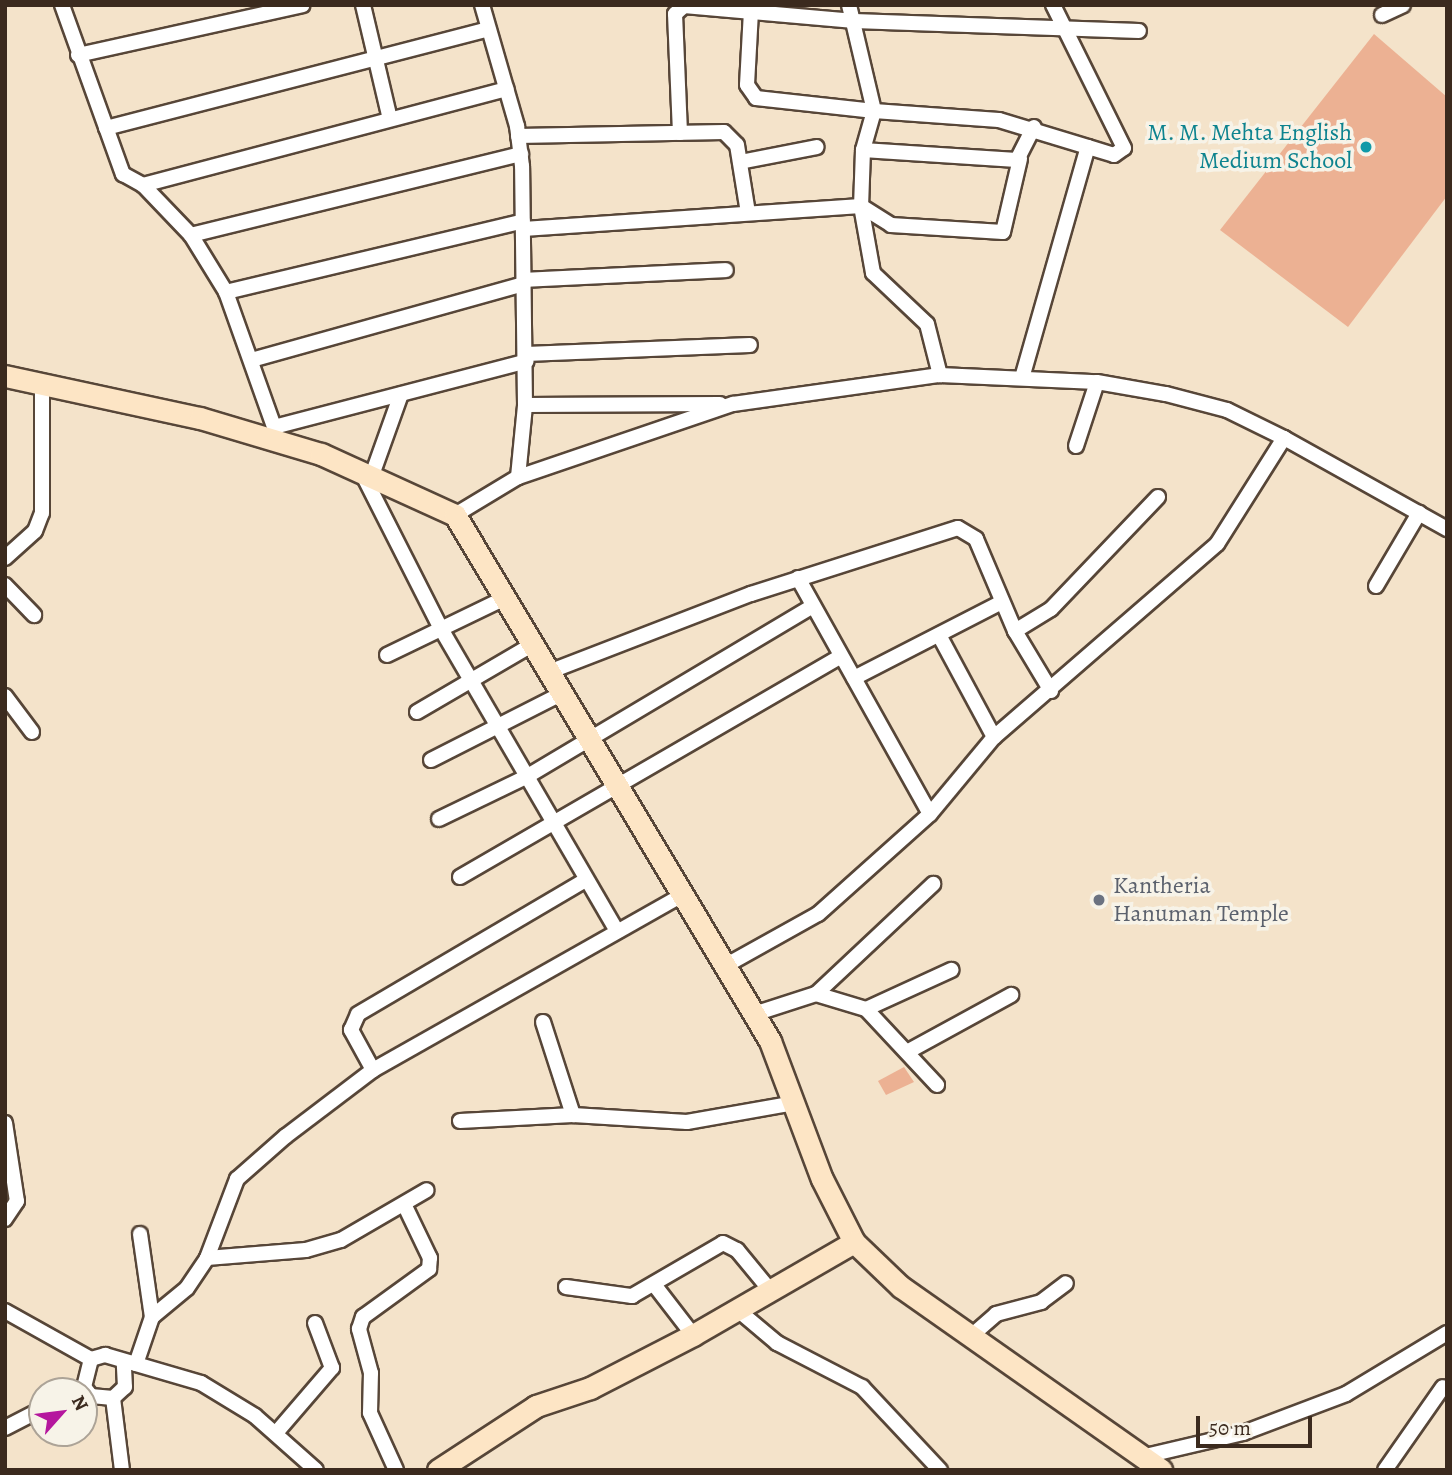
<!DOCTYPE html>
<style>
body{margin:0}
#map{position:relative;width:1452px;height:1475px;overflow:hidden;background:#f4e3ca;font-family:Alegreya,serif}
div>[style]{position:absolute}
.building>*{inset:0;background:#ecb193}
.roads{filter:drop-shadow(2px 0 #574638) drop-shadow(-2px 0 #574638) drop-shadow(0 2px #574638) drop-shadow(0 -2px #574638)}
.street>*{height:14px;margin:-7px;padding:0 7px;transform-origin:7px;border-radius:7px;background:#fff}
.secondary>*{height:21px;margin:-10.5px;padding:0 10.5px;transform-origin:10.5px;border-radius:10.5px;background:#fde5c5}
.dots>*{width:19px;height:19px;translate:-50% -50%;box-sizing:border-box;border:4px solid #f7f3e8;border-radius:50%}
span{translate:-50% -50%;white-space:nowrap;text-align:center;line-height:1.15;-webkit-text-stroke:7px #f7f3e8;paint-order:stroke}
.culture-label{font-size:24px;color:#0d838f}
.right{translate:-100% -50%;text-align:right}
.worship-label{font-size:24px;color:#5b616d}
.left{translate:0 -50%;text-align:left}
.frame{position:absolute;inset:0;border:7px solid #3b2a1e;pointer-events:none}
.north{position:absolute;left:28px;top:1377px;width:70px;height:70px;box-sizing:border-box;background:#f7f3e8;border:2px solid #aca397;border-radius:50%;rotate:62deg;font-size:19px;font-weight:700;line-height:28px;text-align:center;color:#3b2a1e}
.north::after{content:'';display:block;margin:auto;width:24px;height:32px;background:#b5179e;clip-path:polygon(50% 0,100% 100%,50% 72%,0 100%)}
.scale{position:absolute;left:1196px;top:1416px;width:116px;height:32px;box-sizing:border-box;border:4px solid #3b2a1e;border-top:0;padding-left:9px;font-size:21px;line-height:24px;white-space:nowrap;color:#3b2a1e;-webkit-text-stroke:5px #f7f3e8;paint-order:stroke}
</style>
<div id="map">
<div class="building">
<div style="clip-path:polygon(1374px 34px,1447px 97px,1447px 196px,1348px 327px,1220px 230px)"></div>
<div style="clip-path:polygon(904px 1067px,914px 1082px,886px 1095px,878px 1081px)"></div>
</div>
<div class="roads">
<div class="street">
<div style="left:62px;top:5px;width:180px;rotate:70.2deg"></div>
<div style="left:123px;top:174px;width:23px;rotate:29deg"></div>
<div style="left:143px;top:185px;width:376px;rotate:-14.8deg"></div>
<div style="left:363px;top:5px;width:117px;rotate:76.7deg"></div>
<div style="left:849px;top:5px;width:109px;rotate:76.7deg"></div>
<div style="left:874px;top:111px;width:125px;rotate:4.1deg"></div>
<div style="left:999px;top:120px;width:93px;rotate:16.9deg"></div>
<div style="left:751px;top:11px;width:74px;rotate:93.1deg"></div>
<div style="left:747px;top:85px;width:16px;rotate:55deg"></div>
<div style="left:756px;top:98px;width:119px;rotate:6.3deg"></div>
<div style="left:874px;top:111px;width:41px;rotate:105.8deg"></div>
<div style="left:863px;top:150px;width:56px;rotate:92deg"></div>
<div style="left:861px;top:206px;width:36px;rotate:32deg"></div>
<div style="left:891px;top:225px;width:112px;rotate:3.6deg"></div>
<div style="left:1003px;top:232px;width:75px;rotate:-76.9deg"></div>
<div style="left:1382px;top:15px;width:23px;rotate:-25deg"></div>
<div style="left:78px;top:55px;width:230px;rotate:-12.5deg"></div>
<div style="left:106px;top:128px;width:395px;rotate:-14.5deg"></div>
<div style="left:680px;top:133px;width:119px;rotate:-92.4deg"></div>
<div style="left:675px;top:14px;width:12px;rotate:-42deg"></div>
<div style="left:684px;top:6px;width:171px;rotate:5deg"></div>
<div style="left:854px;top:21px;width:285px;rotate:2deg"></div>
<div style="left:518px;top:136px;width:206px;rotate:-1.1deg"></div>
<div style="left:724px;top:132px;width:18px;rotate:45deg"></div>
<div style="left:737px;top:145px;width:69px;rotate:80.8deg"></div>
<div style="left:863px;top:150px;width:154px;rotate:3.7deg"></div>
<div style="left:1017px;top:160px;width:37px;rotate:-63deg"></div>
<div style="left:740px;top:162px;width:78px;rotate:-11deg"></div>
<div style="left:143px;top:185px;width:69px;rotate:46.2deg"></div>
<div style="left:191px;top:235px;width:67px;rotate:58.4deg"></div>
<div style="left:226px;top:292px;width:143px;rotate:70.4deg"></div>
<div style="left:523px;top:229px;width:339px;rotate:-3.9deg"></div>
<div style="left:861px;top:206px;width:68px;rotate:79.8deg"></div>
<div style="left:873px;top:273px;width:74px;rotate:43.4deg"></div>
<div style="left:927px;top:324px;width:53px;rotate:75.7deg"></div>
<div style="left:191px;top:235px;width:340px;rotate:-13.8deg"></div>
<div style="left:524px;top:280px;width:202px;rotate:-2.8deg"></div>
<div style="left:226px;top:292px;width:305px;rotate:-13.4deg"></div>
<div style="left:526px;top:354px;width:224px;rotate:-2.3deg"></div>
<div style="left:255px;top:359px;width:279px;rotate:-15.6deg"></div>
<div style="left:1022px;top:378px;width:240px;rotate:-74.1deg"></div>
<div style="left:1088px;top:147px;width:27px;rotate:17deg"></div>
<div style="left:1114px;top:155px;width:12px;rotate:-35deg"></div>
<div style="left:1124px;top:148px;width:160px;rotate:-116.4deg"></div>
<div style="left:525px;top:405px;width:195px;rotate:-0.3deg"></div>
<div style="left:275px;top:435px;width:8px;rotate:-97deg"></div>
<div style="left:274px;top:427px;width:261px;rotate:-14.6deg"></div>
<div style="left:1284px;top:438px;width:187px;rotate:29.2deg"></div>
<div style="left:1076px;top:446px;width:67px;rotate:-71.8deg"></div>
<div style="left:362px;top:473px;width:173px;rotate:63.1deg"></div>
<div style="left:440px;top:627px;width:352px;rotate:59.8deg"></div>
<div style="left:518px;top:477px;width:227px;rotate:-18.8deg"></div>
<div style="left:733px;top:404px;width:209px;rotate:-8deg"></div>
<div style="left:940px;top:375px;width:157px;rotate:2.6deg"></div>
<div style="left:1097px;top:382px;width:70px;rotate:9.9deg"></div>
<div style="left:1166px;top:394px;width:63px;rotate:14.7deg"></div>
<div style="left:1227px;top:410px;width:64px;rotate:26.2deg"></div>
<div style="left:1284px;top:438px;width:125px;rotate:122.3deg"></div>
<div style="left:1217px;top:544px;width:295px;rotate:139.1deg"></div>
<div style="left:994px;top:737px;width:100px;rotate:129.7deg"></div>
<div style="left:930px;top:814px;width:150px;rotate:138.2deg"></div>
<div style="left:818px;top:914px;width:107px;rotate:150.8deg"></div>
<div style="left:371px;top:478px;width:89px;rotate:-70.3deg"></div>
<div style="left:455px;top:515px;width:74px;rotate:-31.1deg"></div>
<div style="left:518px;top:477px;width:72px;rotate:-84.4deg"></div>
<div style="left:525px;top:405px;width:239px;rotate:-90.7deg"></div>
<div style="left:522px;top:166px;width:40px;rotate:-97.1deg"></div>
<div style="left:517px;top:126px;width:126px;rotate:-106.1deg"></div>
<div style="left:5px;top:558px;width:40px;rotate:-42deg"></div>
<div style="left:35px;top:531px;width:19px;rotate:-69deg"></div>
<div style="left:42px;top:513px;width:129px;rotate:-90deg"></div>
<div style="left:798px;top:578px;width:270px;rotate:60.8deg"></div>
<div style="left:5px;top:585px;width:42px;rotate:46deg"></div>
<div style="left:1376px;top:586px;width:85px;rotate:-59.5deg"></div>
<div style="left:1015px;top:631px;width:42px;rotate:-31.4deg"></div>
<div style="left:1051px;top:609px;width:155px;rotate:-46.3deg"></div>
<div style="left:939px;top:635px;width:116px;rotate:61.7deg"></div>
<div style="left:387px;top:655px;width:129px;rotate:-25.8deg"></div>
<div style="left:546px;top:673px;width:220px;rotate:-21.1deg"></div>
<div style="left:751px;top:594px;width:217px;rotate:-17.7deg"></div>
<div style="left:958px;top:528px;width:21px;rotate:31deg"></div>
<div style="left:976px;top:539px;width:100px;rotate:67deg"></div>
<div style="left:1015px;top:631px;width:70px;rotate:59deg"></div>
<div style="left:854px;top:678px;width:166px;rotate:-27.2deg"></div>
<div style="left:5px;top:696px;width:45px;rotate:53.1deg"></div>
<div style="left:417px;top:712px;width:131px;rotate:-30.3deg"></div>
<div style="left:431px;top:760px;width:144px;rotate:-26.9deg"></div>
<div style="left:439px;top:819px;width:97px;rotate:-25.8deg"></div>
<div style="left:526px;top:777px;width:334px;rotate:-30.8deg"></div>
<div style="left:460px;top:877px;width:439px;rotate:-30.1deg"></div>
<div style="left:816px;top:994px;width:52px;rotate:16.7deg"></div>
<div style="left:866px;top:1009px;width:104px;rotate:46.9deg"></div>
<div style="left:866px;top:1009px;width:94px;rotate:-24.6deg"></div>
<div style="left:754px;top:1014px;width:65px;rotate:-17.9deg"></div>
<div style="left:816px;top:994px;width:161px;rotate:-43.2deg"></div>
<div style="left:543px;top:1022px;width:98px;rotate:72.1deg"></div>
<div style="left:907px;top:1052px;width:119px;rotate:-28.7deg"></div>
<div style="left:373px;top:1070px;width:46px;rotate:-118.8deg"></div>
<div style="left:351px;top:1030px;width:17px;rotate:-66deg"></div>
<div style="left:358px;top:1014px;width:262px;rotate:-30.5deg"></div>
<div style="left:460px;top:1121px;width:113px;rotate:-3deg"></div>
<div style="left:573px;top:1115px;width:114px;rotate:3.5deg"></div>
<div style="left:687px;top:1122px;width:110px;rotate:-10deg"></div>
<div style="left:5px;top:1123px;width:79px;rotate:81.3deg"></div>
<div style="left:17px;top:1201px;width:22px;rotate:124deg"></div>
<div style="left:140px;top:1234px;width:84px;rotate:81.8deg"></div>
<div style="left:207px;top:1258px;width:99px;rotate:-4.6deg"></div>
<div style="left:306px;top:1250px;width:36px;rotate:-16deg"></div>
<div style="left:341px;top:1240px;width:99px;rotate:-30.2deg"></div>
<div style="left:566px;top:1287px;width:67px;rotate:7.8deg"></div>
<div style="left:632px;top:1296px;width:105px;rotate:-30.2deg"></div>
<div style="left:723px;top:1243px;width:16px;rotate:27deg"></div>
<div style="left:737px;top:1250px;width:52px;rotate:50.5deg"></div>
<div style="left:656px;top:1287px;width:61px;rotate:52.4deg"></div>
<div style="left:5px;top:1311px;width:98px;rotate:29.2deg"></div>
<div style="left:91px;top:1359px;width:29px;rotate:104deg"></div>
<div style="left:84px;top:1387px;width:11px;rotate:52deg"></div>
<div style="left:91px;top:1396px;width:22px;rotate:5deg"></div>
<div style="left:113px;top:1398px;width:73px;rotate:82.9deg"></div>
<div style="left:739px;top:1311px;width:50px;rotate:40.1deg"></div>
<div style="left:777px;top:1343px;width:96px;rotate:27.4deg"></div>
<div style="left:862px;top:1387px;width:114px;rotate:46.8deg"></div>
<div style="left:970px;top:1337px;width:35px;rotate:-41deg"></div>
<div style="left:996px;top:1314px;width:47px;rotate:-14.9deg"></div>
<div style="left:1041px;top:1302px;width:31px;rotate:-37deg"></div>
<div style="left:91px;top:1359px;width:15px;rotate:-16deg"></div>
<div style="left:105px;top:1355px;width:100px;rotate:16.3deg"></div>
<div style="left:201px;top:1383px;width:63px;rotate:31.4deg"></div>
<div style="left:255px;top:1416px;width:81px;rotate:41.5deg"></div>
<div style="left:136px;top:1364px;width:50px;rotate:-71.2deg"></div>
<div style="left:152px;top:1317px;width:45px;rotate:-39.6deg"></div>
<div style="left:187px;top:1288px;width:36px;rotate:-56deg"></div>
<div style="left:207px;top:1258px;width:85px;rotate:-69.2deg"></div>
<div style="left:237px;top:1179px;width:65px;rotate:-41.3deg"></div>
<div style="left:286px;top:1136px;width:109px;rotate:-37.2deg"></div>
<div style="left:373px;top:1070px;width:354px;rotate:-29.5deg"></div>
<div style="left:113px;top:1398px;width:16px;rotate:-43deg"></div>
<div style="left:125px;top:1387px;width:22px;rotate:-93deg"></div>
<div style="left:5px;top:1428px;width:42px;rotate:-27.2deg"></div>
<div style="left:276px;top:1433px;width:86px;rotate:-49.3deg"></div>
<div style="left:332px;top:1368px;width:48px;rotate:-110.7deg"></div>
<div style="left:1141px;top:1457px;width:105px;rotate:-13.2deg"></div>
<div style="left:1243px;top:1433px;width:110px;rotate:-20.7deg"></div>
<div style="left:1346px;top:1394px;width:118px;rotate:-31.1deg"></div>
<div style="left:396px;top:1470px;width:63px;rotate:-114.5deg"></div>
<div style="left:370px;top:1413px;width:40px;rotate:-88.6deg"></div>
<div style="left:371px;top:1373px;width:46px;rotate:-105.3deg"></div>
<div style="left:359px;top:1329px;width:13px;rotate:-72deg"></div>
<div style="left:363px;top:1317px;width:82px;rotate:-36deg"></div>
<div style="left:429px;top:1269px;width:11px;rotate:-85deg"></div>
<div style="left:430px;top:1258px;width:58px;rotate:-115.7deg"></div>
<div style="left:1385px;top:1470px;width:101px;rotate:-55.1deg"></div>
</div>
<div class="secondary">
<div style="left:5px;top:376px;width:199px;rotate:12.2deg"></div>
<div style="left:200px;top:418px;width:126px;rotate:16.6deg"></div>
<div style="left:321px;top:454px;width:147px;rotate:24.5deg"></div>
<div style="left:455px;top:515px;width:613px;rotate:59.08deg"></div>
<div style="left:770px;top:1041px;width:147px;rotate:69.4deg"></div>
<div style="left:822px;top:1179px;width:71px;rotate:63.1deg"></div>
<div style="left:854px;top:1242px;width:65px;rotate:43.8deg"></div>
<div style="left:901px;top:1287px;width:318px;rotate:35.1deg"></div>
<div style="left:438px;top:1470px;width:117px;rotate:-33.1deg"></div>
<div style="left:536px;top:1406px;width:57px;rotate:-18.4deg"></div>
<div style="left:590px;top:1388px;width:116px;rotate:-27.2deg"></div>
<div style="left:693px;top:1335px;width:186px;rotate:-30deg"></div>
</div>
</div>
<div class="dots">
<div style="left:1366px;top:147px;background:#0f9aa8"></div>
<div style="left:1099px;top:900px;background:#6b7280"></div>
</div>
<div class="culture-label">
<span class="right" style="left:1352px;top:147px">M. M. Mehta English<br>Medium School</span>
</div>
<div class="worship-label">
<span class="left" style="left:1113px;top:900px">Kantheria<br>Hanuman Temple</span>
</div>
<div class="frame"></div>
<div class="north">N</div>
<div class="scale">50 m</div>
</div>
